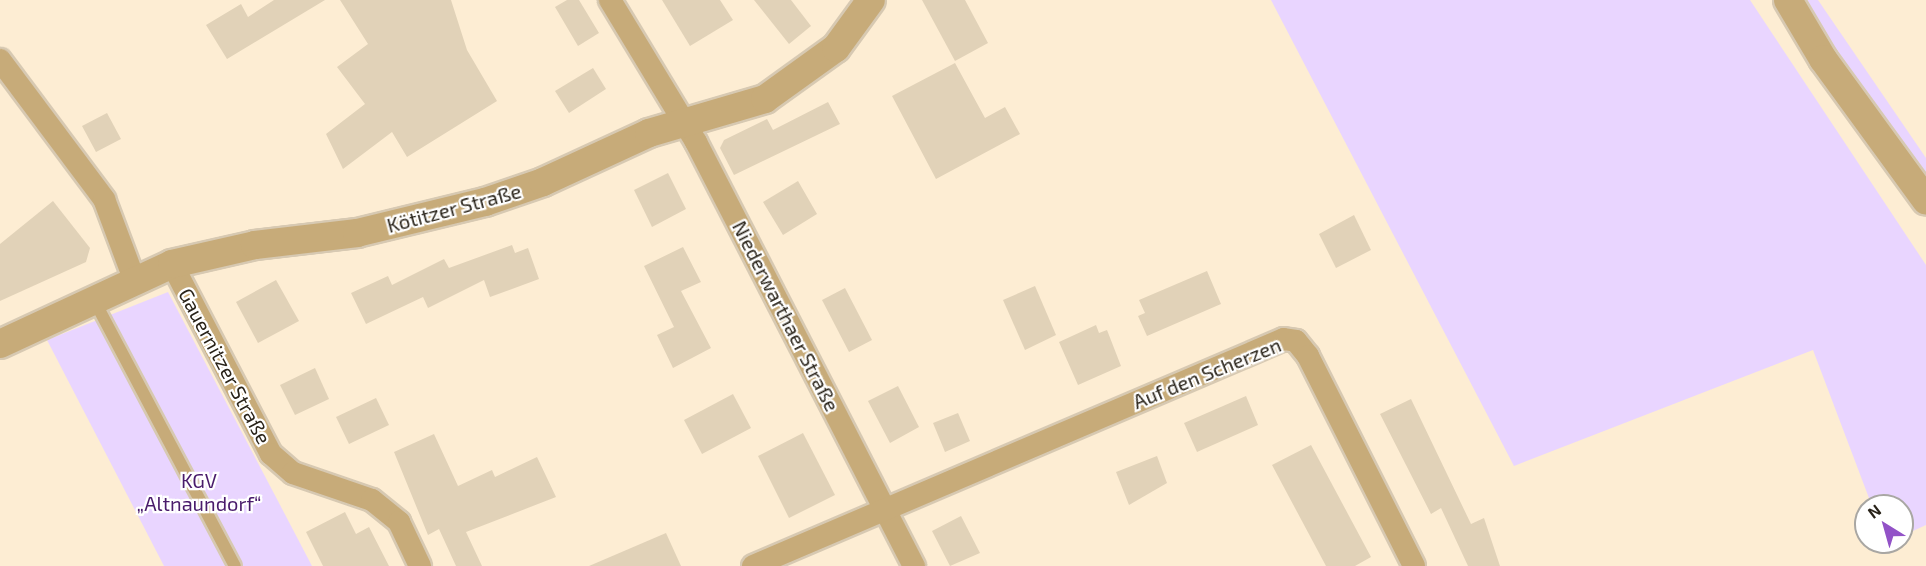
<!DOCTYPE html>
<meta charset="utf-8">
<style>
body{margin:0}
#map{position:relative;width:1926px;height:566px;overflow:hidden;background:#fdedd3;font-family:"Exo 2",sans-serif}
div>[style]{position:absolute}
.green>*{inset:0;background:#e9d5ff}
.building>*{inset:0;background:#e1d2b8}
.roads{filter:drop-shadow(2px 0 #d7c9b2) drop-shadow(-2px 0 #d7c9b2) drop-shadow(0 2px #d7c9b2) drop-shadow(0 -2px #d7c9b2)}
.service>*{height:12px;margin:-6px;padding:0 6px;transform-origin:6px;border-radius:6px;background:#c7ab79}
.minor>*{height:22px;margin:-11px;padding:0 11px;transform-origin:11px;border-radius:11px;background:#c7ab79}
.tertiary>*{height:28px;margin:-14px;padding:0 14px;transform-origin:14px;border-radius:14px;background:#c7ab79}
span{translate:-50% -50%;white-space:nowrap;text-align:center;line-height:1.15;-webkit-text-stroke:4.5px #fff;paint-order:stroke}
.street-label{font-size:20px;color:#292319}
.park-label{font-size:20px;color:#491b6b}
.north{position:absolute;left:1854px;top:494px;width:60px;height:60px;box-sizing:border-box;background:#fff;border:2px solid #a9a7a3;border-radius:50%;rotate:323deg;font-size:16px;font-weight:700;line-height:24px;text-align:center;color:#292319}
.north::after{content:'';display:block;margin:auto;width:21px;height:27px;background:#9252c7;clip-path:polygon(50% 0,100% 100%,50% 72%,0 100%)}
</style>
<div id="map">
<div class="green">
<div style="clip-path:polygon(1271px 0,1750px 0,1926px 265px,1926px 525px,1902px 536px,1902px 506px,1872px 506px,1813px 350px,1514px 466px)"></div>
<div style="clip-path:polygon(1807px 0,1818px 0,1926px 158px,1926px 174px,1845px 68px)"></div>
<div style="clip-path:polygon(168px 292px,279px 503px,312px 566px,164px 566px,47px 340px)"></div>
</div>
<div class="building">
<div style="clip-path:polygon(274px 0,325px 0,227px 59px,206px 25px,241px 4px,248px 17px)"></div>
<div style="clip-path:polygon(340px 0,451px 0,467px 50px,497px 101px,407px 157px,392px 132px,343px 169px,326px 134px,365px 104px,337px 67px,368px 44px)"></div>
<div style="clip-path:polygon(567px 0,579px 0,599px 33px,578px 46px,555px 7px)"></div>
<div style="clip-path:polygon(662px 0,720px 0,733px 20px,690px 46px)"></div>
<div style="clip-path:polygon(754px 0,791px 0,811px 26px,789px 44px)"></div>
<div style="clip-path:polygon(922px 0,965px 0,988px 43px,955px 61px)"></div>
<div style="clip-path:polygon(955px 63px,985px 118px,1005px 107px,1020px 134px,936px 179px,892px 96px)"></div>
<div style="clip-path:polygon(593px 68px,606px 89px,569px 113px,555px 91px)"></div>
<div style="clip-path:polygon(828px 102px,840px 124px,734px 175px,720px 148px,724px 140px,767px 119px,773px 130px)"></div>
<div style="clip-path:polygon(107px 113px,121px 139px,96px 152px,82px 126px)"></div>
<div style="clip-path:polygon(668px 173px,686px 209px,652px 227px,634px 190px)"></div>
<div style="clip-path:polygon(798px 181px,817px 214px,783px 235px,763px 202px)"></div>
<div style="clip-path:polygon(53px 201px,90px 248px,86px 262px,0 301px,0 244px)"></div>
<div style="clip-path:polygon(1354px 215px,1371px 250px,1336px 268px,1319px 234px)"></div>
<div style="clip-path:polygon(512px 245px,515px 253px,528px 248px,539px 279px,490px 297px,484px 280px,428px 308px,423px 297px,366px 324px,351px 293px,388px 276px,392px 285px,444px 259px,449px 268px)"></div>
<div style="clip-path:polygon(683px 247px,701px 282px,681px 291px,711px 348px,673px 368px,657px 335px,674px 327px,644px 266px)"></div>
<div style="clip-path:polygon(1207px 271px,1221px 304px,1147px 336px,1138px 316px,1145px 313px,1139px 300px)"></div>
<div style="clip-path:polygon(276px 280px,299px 321px,258px 343px,236px 302px)"></div>
<div style="clip-path:polygon(1035px 286px,1056px 335px,1025px 350px,1003px 300px)"></div>
<div style="clip-path:polygon(845px 288px,872px 340px,849px 352px,822px 300px)"></div>
<div style="clip-path:polygon(1096px 325px,1099px 333px,1107px 330px,1121px 366px,1078px 385px,1059px 342px)"></div>
<div style="clip-path:polygon(315px 368px,329px 399px,295px 415px,280px 385px)"></div>
<div style="clip-path:polygon(898px 386px,919px 427px,890px 443px,868px 401px)"></div>
<div style="clip-path:polygon(733px 394px,751px 428px,702px 454px,684px 420px)"></div>
<div style="clip-path:polygon(1246px 396px,1258px 425px,1197px 452px,1184px 423px)"></div>
<div style="clip-path:polygon(376px 398px,389px 425px,349px 444px,336px 417px)"></div>
<div style="clip-path:polygon(1411px 399px,1471px 524px,1484px 518px,1500px 566px,1468px 566px,1441px 508px,1431px 514px,1380px 414px)"></div>
<div style="clip-path:polygon(958px 413px,970px 441px,945px 452px,933px 423px)"></div>
<div style="clip-path:polygon(803px 433px,835px 495px,789px 518px,758px 456px)"></div>
<div style="clip-path:polygon(434px 434px,458px 486px,492px 470px,495px 477px,537px 457px,556px 497px,466px 532px,482px 566px,456px 566px,439px 529px,428px 535px,394px 452px)"></div>
<div style="clip-path:polygon(1311px 445px,1371px 557px,1355px 566px,1326px 566px,1272px 465px)"></div>
<div style="clip-path:polygon(1157px 456px,1167px 483px,1129px 505px,1116px 472px)"></div>
<div style="clip-path:polygon(345px 512px,356px 534px,369px 527px,389px 566px,323px 566px,306px 532px)"></div>
<div style="clip-path:polygon(961px 516px,980px 553px,950px 566px,932px 531px)"></div>
<div style="clip-path:polygon(666px 533px,681px 566px,589px 566px)"></div>
</div>
<div class="roads">
<div class="service">
<div style="left:94px;top:300px;width:301px;rotate:62.1deg"></div>
</div>
<div class="minor">
<div style="left:610px;top:0;width:166px;rotate:58.8deg"></div>
<div style="left:696px;top:142px;width:477px;rotate:62.8deg"></div>
<div style="left:0;top:60px;width:174px;rotate:53.2deg"></div>
<div style="left:104px;top:199px;width:85px;rotate:69.4deg"></div>
<div style="left:172px;top:264px;width:214px;rotate:62.5deg"></div>
<div style="left:271px;top:454px;width:29px;rotate:41deg"></div>
<div style="left:293px;top:473px;width:83px;rotate:18.9deg"></div>
<div style="left:372px;top:500px;width:35px;rotate:39deg"></div>
<div style="left:399px;top:522px;width:49px;rotate:64.5deg"></div>
<div style="left:753px;top:566px;width:577px;rotate:-23.15deg"></div>
<div style="left:1284px;top:339px;width:12px;rotate:9deg"></div>
<div style="left:1296px;top:341px;width:19px;rotate:51deg"></div>
<div style="left:1308px;top:356px;width:235px;rotate:63.2deg"></div>
</div>
<div class="tertiary">
<div style="left:1788px;top:0;width:69px;rotate:59.3deg"></div>
<div style="left:1823px;top:59px;width:175px;rotate:53.9deg"></div>
<div style="left:0;top:344px;width:190px;rotate:-24.9deg"></div>
<div style="left:172px;top:264px;width:85px;rotate:-12.9deg"></div>
<div style="left:255px;top:245px;width:103px;rotate:-6.7deg"></div>
<div style="left:357px;top:233px;width:132px;rotate:-13.6deg"></div>
<div style="left:485px;top:202px;width:61px;rotate:-19deg"></div>
<div style="left:543px;top:182px;width:117px;rotate:-24.8deg"></div>
<div style="left:649px;top:133px;width:121px;rotate:-16.3deg"></div>
<div style="left:765px;top:99px;width:87px;rotate:-35.7deg"></div>
<div style="left:836px;top:48px;width:59px;rotate:-53.9deg"></div>
</div>
</div>
<div class="street-label">
<span style="left:454px;top:208px;rotate:-15deg">Kötitzer Straße</span>
<span style="left:786px;top:316px;rotate:63deg">Niederwarthaer Straße</span>
<span style="left:225px;top:366px;rotate:62deg">Gauernitzer Straße</span>
<span style="left:1207px;top:373px;rotate:-22deg">Auf den Scherzen</span>
</div>
<div class="park-label">
<span style="left:199px;top:492px">KGV<br>„Altnaundorf“</span>
</div>
<div class="north">N</div>
</div>
